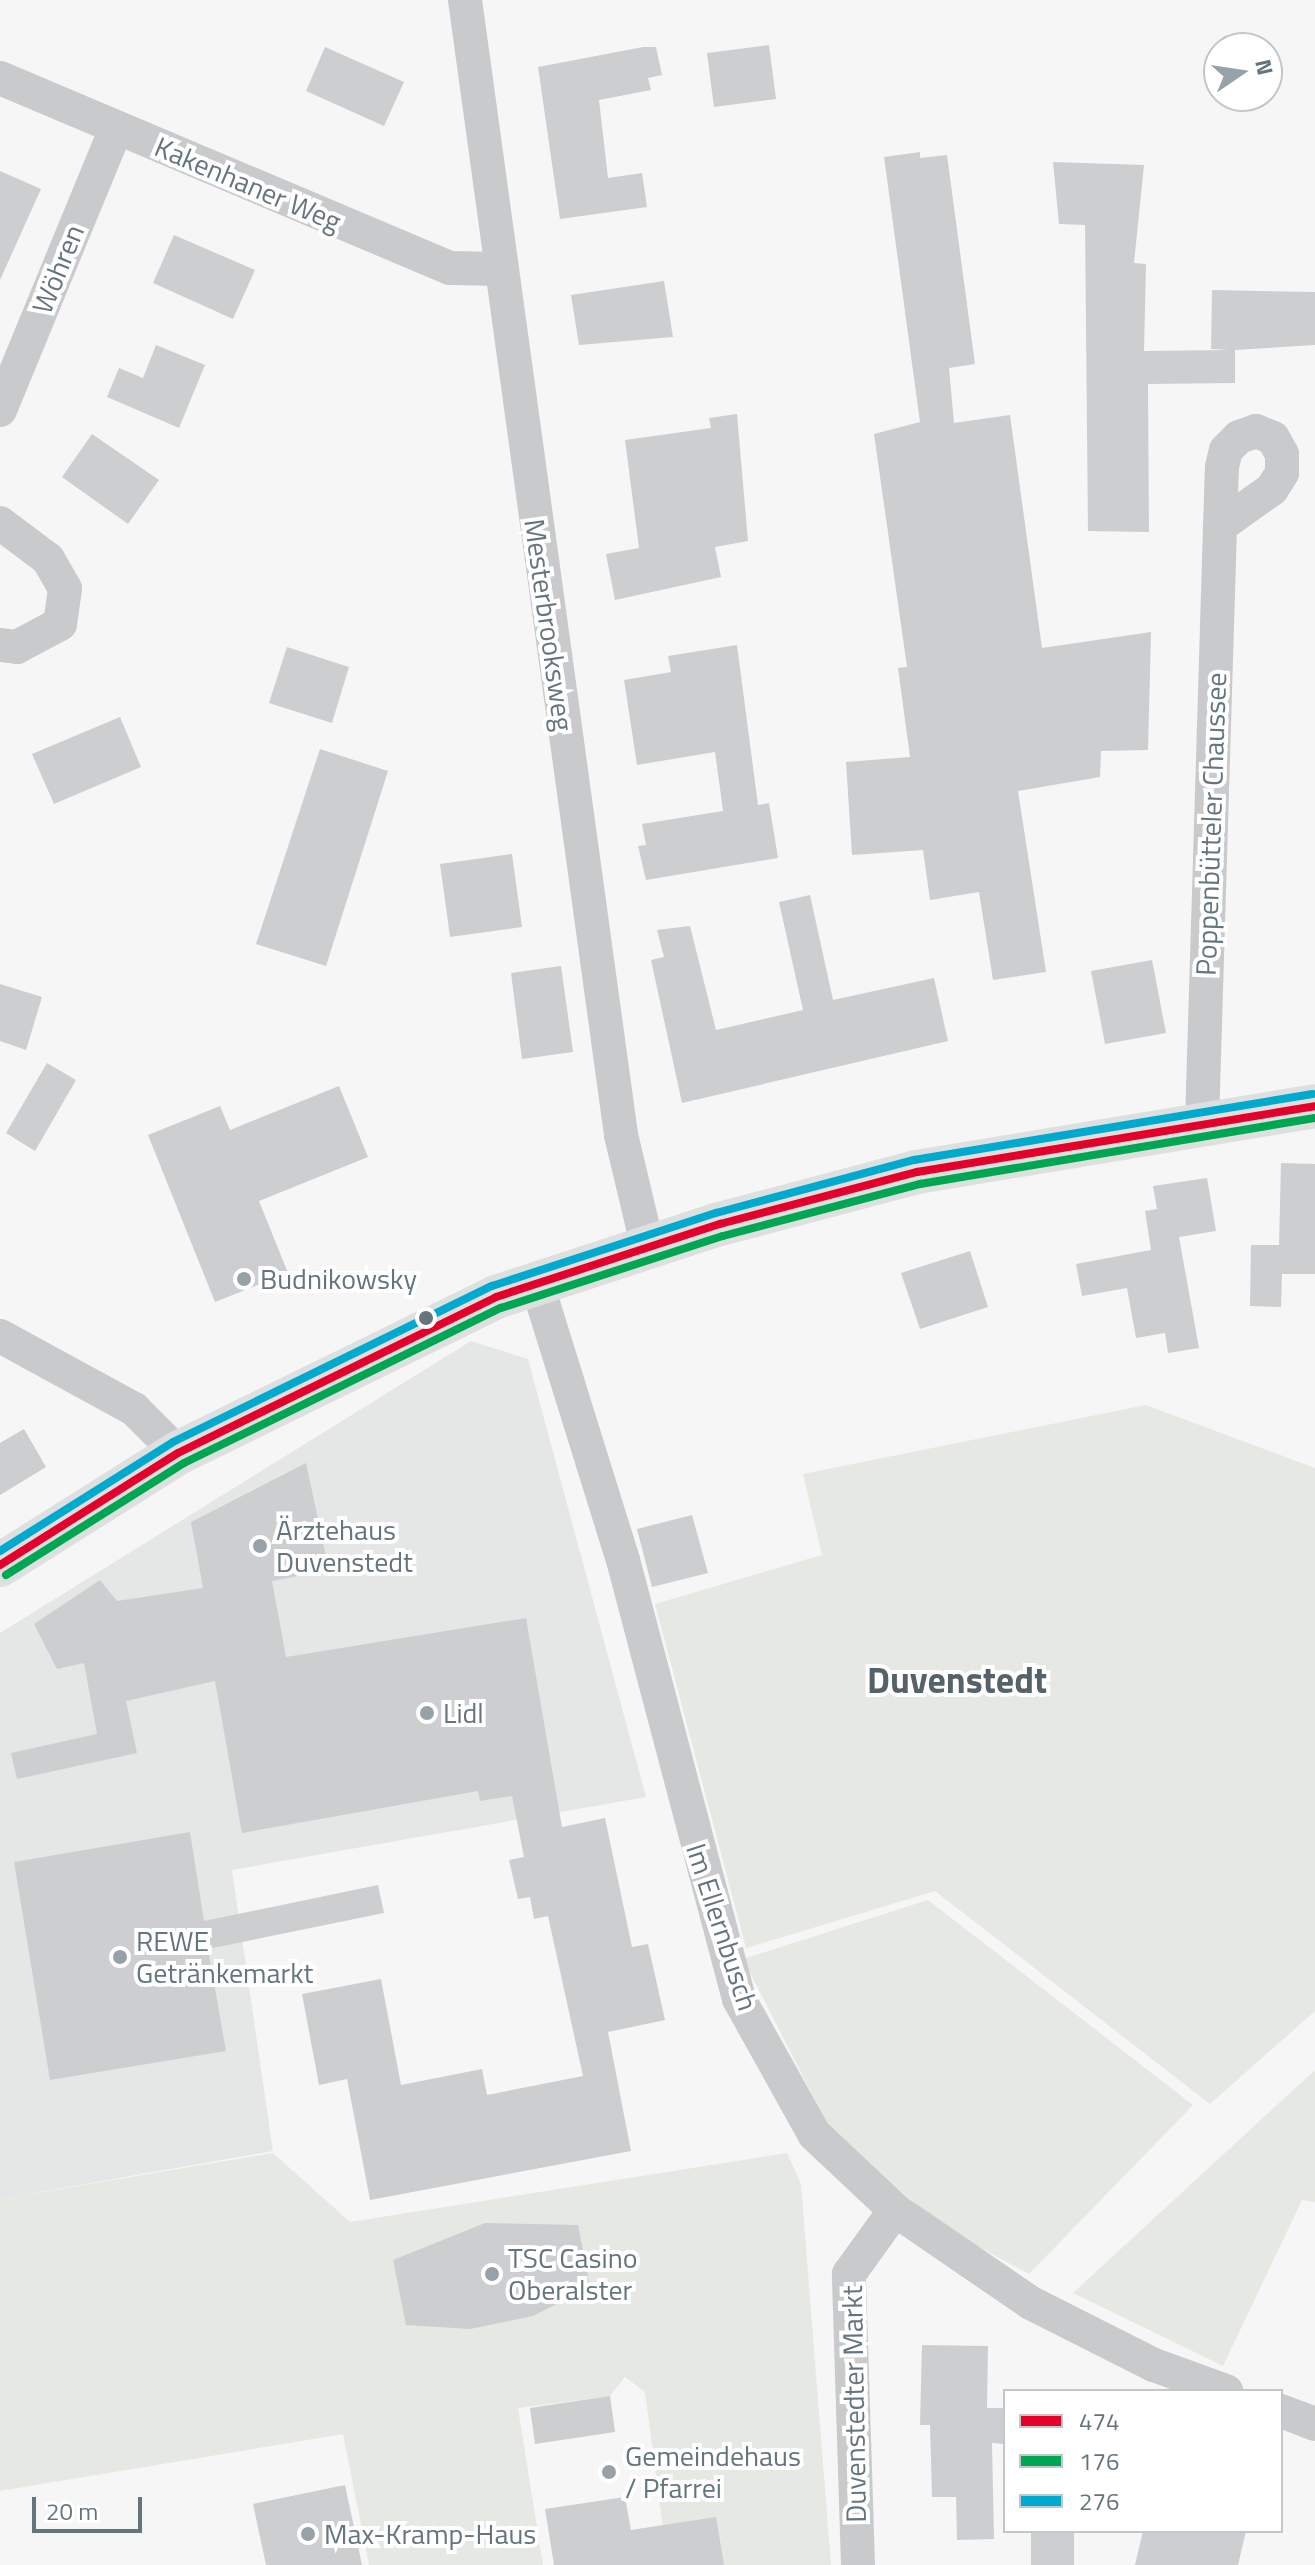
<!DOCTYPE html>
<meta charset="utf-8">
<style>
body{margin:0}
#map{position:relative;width:1315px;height:2565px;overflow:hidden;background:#f6f6f6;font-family:"Titillium Web",sans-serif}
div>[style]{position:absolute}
.built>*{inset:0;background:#e5e7e6}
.green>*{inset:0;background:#e5e8e3}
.building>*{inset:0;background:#cdcecf}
.street>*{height:34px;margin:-17px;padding:0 17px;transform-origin:17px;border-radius:17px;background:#c9cacb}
.secondary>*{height:44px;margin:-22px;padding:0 22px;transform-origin:22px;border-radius:22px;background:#dedfdf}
.bus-1>*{height:8px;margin:-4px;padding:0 4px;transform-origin:4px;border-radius:4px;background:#e4002b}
.bus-2>*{height:8px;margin:-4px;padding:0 4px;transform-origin:4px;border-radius:4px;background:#00a651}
.bus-3>*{height:8px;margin:-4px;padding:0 4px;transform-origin:4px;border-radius:4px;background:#00a9ce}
.dots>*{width:22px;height:22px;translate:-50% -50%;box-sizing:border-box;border:4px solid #fff;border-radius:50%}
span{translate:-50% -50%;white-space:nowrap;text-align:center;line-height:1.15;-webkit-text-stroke:8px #fff;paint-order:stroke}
.street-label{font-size:28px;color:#64757e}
.poi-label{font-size:28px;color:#64757e}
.left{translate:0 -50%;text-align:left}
.district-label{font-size:36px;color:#55626a;font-weight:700}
.legend{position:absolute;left:1003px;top:2389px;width:280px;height:144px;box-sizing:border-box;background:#fff;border:2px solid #c1c8cb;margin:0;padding:10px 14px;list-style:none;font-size:24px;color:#64757e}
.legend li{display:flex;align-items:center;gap:16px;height:40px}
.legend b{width:40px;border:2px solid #c1c8cb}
.north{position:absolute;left:1203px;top:32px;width:80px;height:80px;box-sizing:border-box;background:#fff;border:2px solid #c1c8cb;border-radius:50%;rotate:77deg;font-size:22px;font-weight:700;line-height:32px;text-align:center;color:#64757e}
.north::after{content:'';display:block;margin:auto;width:28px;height:36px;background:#97a2a8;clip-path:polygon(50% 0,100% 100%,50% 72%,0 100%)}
.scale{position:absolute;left:32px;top:2497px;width:110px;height:36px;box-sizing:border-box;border:4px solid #64757e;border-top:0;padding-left:10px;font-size:24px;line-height:28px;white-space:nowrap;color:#64757e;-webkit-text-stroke:6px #fff;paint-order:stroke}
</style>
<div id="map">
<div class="built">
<div style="clip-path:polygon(471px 1341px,528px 1359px,646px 1797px,232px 1870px,273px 2151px,0 2199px,0 1633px)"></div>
</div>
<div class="green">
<div style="clip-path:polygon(1146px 1405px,1315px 1468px,1315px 2011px,1210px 2104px,935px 1891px,746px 1948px,655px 1604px,822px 1555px,803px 1474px)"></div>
<div style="clip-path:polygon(928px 1900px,1193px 2105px,1029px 2274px,957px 2235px,837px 2143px,743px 1959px)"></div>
<div style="clip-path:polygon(1315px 2070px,1315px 2202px,1302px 2200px,1223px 2366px,1073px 2293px)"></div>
<div style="clip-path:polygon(273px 2153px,350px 2222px,787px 2153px,801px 2184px,831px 2565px,668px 2565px,645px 2392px,625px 2377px,610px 2396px,518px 2408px,543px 2565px,369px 2565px,343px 2434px,0 2491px,0 2199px)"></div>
</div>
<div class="building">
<div style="clip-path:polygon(769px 45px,776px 99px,714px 107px,707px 53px)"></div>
<div style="clip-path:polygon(325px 47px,404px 82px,384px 126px,306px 91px)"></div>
<div style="clip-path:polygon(643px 47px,656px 47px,662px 75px,648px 78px,651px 90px,599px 100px,608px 178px,642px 173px,647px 207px,560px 219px,538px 67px)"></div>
<div style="clip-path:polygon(920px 152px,920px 158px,947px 155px,975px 364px,949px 368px,954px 423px,1010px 415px,1042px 648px,1151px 632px,1148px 750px,1101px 751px,1100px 777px,1018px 791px,1046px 972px,993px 980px,979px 892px,930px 900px,923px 850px,852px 855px,846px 762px,910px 757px,898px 668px,907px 667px,874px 434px,920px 422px,884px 157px)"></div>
<div style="clip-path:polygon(1053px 162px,1144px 165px,1134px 263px,1146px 264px,1144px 351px,1229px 350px,1211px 349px,1212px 290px,1315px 292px,1315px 345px,1235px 350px,1235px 383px,1148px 384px,1149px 532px,1088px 531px,1085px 225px,1059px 224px)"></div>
<div style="clip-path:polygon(0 171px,41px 189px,0 280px)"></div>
<div style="clip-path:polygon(174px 235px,255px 270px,233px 319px,153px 283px)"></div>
<div style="clip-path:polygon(664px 281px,673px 337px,579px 345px,571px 295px)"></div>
<div style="clip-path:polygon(156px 345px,205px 365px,179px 428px,107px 397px,119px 368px,143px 378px)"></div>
<div style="clip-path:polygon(737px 414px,748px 541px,715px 547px,721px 577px,615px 600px,606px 554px,639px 548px,625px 440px,711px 428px,709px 418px)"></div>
<div style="clip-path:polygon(92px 434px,159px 480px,128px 524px,62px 477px)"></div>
<div style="clip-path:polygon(737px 645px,758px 805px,769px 803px,778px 858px,646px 880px,638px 846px,646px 845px,642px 824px,723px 811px,715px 752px,637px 765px,624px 680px,671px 672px,668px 656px)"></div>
<div style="clip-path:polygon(287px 647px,349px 667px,332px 723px,269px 703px)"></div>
<div style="clip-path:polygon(120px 717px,141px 767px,54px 804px,32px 754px)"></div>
<div style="clip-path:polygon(320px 749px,388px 771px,326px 966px,256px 944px)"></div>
<div style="clip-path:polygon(512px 854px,522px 927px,450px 937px,440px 864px)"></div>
<div style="clip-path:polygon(810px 895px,833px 1000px,934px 978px,948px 1041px,682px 1103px,651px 960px,664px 957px,657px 930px,690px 926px,716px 1030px,803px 1010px,779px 902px)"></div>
<div style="clip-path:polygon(1152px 960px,1166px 1033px,1105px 1044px,1091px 971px)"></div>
<div style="clip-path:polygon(561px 966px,573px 1052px,522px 1059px,511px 973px)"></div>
<div style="clip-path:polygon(0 984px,42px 997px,26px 1050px,0 1041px)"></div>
<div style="clip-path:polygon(47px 1063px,76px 1080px,35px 1151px,6px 1133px)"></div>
<div style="clip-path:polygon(339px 1086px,368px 1157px,259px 1201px,288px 1273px,215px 1302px,148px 1135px,220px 1106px,230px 1130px)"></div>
<div style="clip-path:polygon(1281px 1163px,1315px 1164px,1315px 1274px,1282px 1274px,1281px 1307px,1250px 1306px,1251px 1245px,1279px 1245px)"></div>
<div style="clip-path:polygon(1207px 1178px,1216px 1231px,1179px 1237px,1199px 1348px,1168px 1353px,1165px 1333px,1136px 1338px,1127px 1288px,1082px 1296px,1076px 1264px,1151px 1250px,1145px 1211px,1157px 1209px,1153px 1186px)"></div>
<div style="clip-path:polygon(970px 1251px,988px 1307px,920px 1329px,901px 1273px)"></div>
<div style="clip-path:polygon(24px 1429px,46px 1467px,0 1495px,0 1443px)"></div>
<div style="clip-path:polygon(306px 1463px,329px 1570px,272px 1581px,286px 1657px,526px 1618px,562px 1827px,605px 1818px,632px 1947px,648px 1944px,665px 2020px,608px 2032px,631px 2151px,370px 2200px,347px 2079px,319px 2085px,302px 1994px,381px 1979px,401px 2085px,482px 2069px,487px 2095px,583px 2076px,548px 1916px,534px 1919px,530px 1897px,518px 1899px,509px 1860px,524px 1857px,512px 1796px,480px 1801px,478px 1791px,242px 1833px,215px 1681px,126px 1701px,137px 1753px,17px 1779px,11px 1753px,97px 1734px,84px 1663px,57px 1669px,34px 1624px,100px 1580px,117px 1601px,203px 1588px,191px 1522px)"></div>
<div style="clip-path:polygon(692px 1515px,708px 1573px,652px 1587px,637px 1529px)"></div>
<div style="clip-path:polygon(190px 1832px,204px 1921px,378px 1885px,384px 1913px,208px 1949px,226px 2051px,50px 2080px,14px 1862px)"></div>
<div style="clip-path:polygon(485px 2223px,578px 2225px,590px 2287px,533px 2316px,470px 2329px,406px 2325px,393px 2260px)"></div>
<div style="clip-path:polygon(922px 2345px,988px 2346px,987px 2408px,1004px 2408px,1004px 2444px,992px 2443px,994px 2539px,957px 2540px,956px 2497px,932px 2497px,930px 2425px,920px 2425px)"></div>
<div style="clip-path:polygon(610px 2396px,615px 2432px,535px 2444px,530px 2408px)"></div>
<div style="clip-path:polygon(345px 2485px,362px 2565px,266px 2565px,253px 2504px)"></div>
<div style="clip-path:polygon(625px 2497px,631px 2530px,716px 2517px,724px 2565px,554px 2565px,545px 2509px)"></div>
<div style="clip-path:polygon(1031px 2531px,1074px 2531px,1074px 2565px,1031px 2565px)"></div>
<div style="clip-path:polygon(1143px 2531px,1246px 2531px,1238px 2565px,1135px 2565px)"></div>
</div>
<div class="street">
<div style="left:465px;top:0;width:1146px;rotate:82.17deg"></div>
<div style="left:621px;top:1135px;width:116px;rotate:76.6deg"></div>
<div style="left:0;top:78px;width:488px;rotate:22.9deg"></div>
<div style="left:450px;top:268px;width:50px;rotate:1.1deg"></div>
<div style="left:0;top:410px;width:304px;rotate:-67.6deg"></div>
<div style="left:0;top:523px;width:60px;rotate:36.9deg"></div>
<div style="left:48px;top:559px;width:34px;rotate:60deg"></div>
<div style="left:65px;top:589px;width:35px;rotate:98deg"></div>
<div style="left:60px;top:624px;width:49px;rotate:151.9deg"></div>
<div style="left:17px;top:647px;width:17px;rotate:-173deg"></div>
<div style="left:1202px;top:1123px;width:597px;rotate:-88.27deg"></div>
<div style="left:1220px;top:526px;width:59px;rotate:-88.1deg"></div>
<div style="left:1222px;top:467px;width:17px;rotate:-77deg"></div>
<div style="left:1226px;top:450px;width:18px;rotate:-45deg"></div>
<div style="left:1239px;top:437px;width:18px;rotate:-19deg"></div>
<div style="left:1256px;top:431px;width:18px;rotate:22deg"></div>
<div style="left:1273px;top:438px;width:18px;rotate:61deg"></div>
<div style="left:1282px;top:454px;width:19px;rotate:90deg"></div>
<div style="left:1282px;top:473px;width:19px;rotate:122deg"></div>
<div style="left:1272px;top:489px;width:64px;rotate:144.6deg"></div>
<div style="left:537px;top:1284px;width:289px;rotate:72.7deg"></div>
<div style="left:623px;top:1560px;width:454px;rotate:75.2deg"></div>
<div style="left:739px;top:1999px;width:154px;rotate:60.9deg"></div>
<div style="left:814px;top:2134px;width:111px;rotate:43.2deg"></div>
<div style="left:895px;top:2210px;width:165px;rotate:34.4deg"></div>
<div style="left:1031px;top:2303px;width:138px;rotate:26.8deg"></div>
<div style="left:1154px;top:2365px;width:77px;rotate:19.9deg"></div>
<div style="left:0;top:1336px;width:153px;rotate:28.6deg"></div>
<div style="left:134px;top:1409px;width:62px;rotate:45deg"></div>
<div style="left:1281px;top:2411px;width:36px;rotate:21deg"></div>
<div style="left:858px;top:2565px;width:291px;rotate:-91.8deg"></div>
<div style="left:849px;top:2274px;width:79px;rotate:-54.3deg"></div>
</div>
<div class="secondary">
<div style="left:0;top:1565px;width:210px;rotate:-32.2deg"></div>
<div style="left:178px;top:1453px;width:354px;rotate:-26.1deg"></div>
<div style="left:496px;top:1297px;width:236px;rotate:-18.1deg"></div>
<div style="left:720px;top:1224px;width:204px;rotate:-14.8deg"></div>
<div style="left:917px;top:1172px;width:403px;rotate:-9.4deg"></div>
</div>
<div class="bus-1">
<div style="left:0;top:1565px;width:210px;rotate:-32.2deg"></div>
<div style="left:178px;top:1453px;width:354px;rotate:-26.1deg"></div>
<div style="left:496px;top:1297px;width:236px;rotate:-18.1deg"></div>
<div style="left:720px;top:1224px;width:204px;rotate:-14.8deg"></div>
<div style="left:917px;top:1172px;width:403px;rotate:-9.4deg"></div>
</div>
<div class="bus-2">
<div style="left:6px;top:1575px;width:210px;rotate:-32.2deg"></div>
<div style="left:184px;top:1463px;width:353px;rotate:-26.1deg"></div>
<div style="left:501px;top:1308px;width:233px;rotate:-18deg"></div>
<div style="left:723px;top:1236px;width:204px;rotate:-14.8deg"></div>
<div style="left:920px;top:1184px;width:400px;rotate:-9.5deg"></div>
</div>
<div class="bus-3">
<div style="left:0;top:1551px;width:204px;rotate:-32.2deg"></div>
<div style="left:173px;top:1442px;width:355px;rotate:-26.1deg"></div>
<div style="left:492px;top:1286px;width:236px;rotate:-18.1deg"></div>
<div style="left:716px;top:1213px;width:205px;rotate:-15deg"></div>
<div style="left:914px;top:1160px;width:404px;rotate:-9.4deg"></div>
</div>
<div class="dots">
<div style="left:244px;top:1279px;background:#97a2a8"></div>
<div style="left:426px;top:1318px;background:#64757e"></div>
<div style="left:260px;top:1546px;background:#97a2a8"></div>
<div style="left:427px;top:1713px;background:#97a2a8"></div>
<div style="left:120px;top:1957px;background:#97a2a8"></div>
<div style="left:492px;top:2274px;background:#97a2a8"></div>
<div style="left:609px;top:2472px;background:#97a2a8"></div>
<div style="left:308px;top:2534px;background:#97a2a8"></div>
</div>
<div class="street-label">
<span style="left:248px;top:184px;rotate:23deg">Kakenhaner Weg</span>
<span style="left:58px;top:269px;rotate:-68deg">Wöhren</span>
<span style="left:549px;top:625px;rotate:82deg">Mesterbrooksweg</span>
<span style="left:1211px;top:824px;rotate:-88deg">Poppenbütteler Chaussee</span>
<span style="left:722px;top:1927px;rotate:72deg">Im Ellernbusch</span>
<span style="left:854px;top:2404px;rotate:-91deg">Duvenstedter Markt</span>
</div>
<div class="poi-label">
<span class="left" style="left:260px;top:1279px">Budnikowsky</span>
<span class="left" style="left:276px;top:1546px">Ärztehaus<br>Duvenstedt</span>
<span class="left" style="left:443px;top:1713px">Lidl</span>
<span class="left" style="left:136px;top:1957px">REWE<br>Getränkemarkt</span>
<span class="left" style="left:508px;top:2274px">TSC Casino<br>Oberalster</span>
<span class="left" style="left:625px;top:2472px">Gemeindehaus<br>/ Pfarrei</span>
<span class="left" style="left:324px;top:2534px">Max-Kramp-Haus</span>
</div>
<div class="district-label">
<span style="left:957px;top:1680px">Duvenstedt</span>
</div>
<ul class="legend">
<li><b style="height:10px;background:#e4002b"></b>474</li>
<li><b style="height:10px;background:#00a651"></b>176</li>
<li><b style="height:10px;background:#00a9ce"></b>276</li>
</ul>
<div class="north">N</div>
<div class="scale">20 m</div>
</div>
